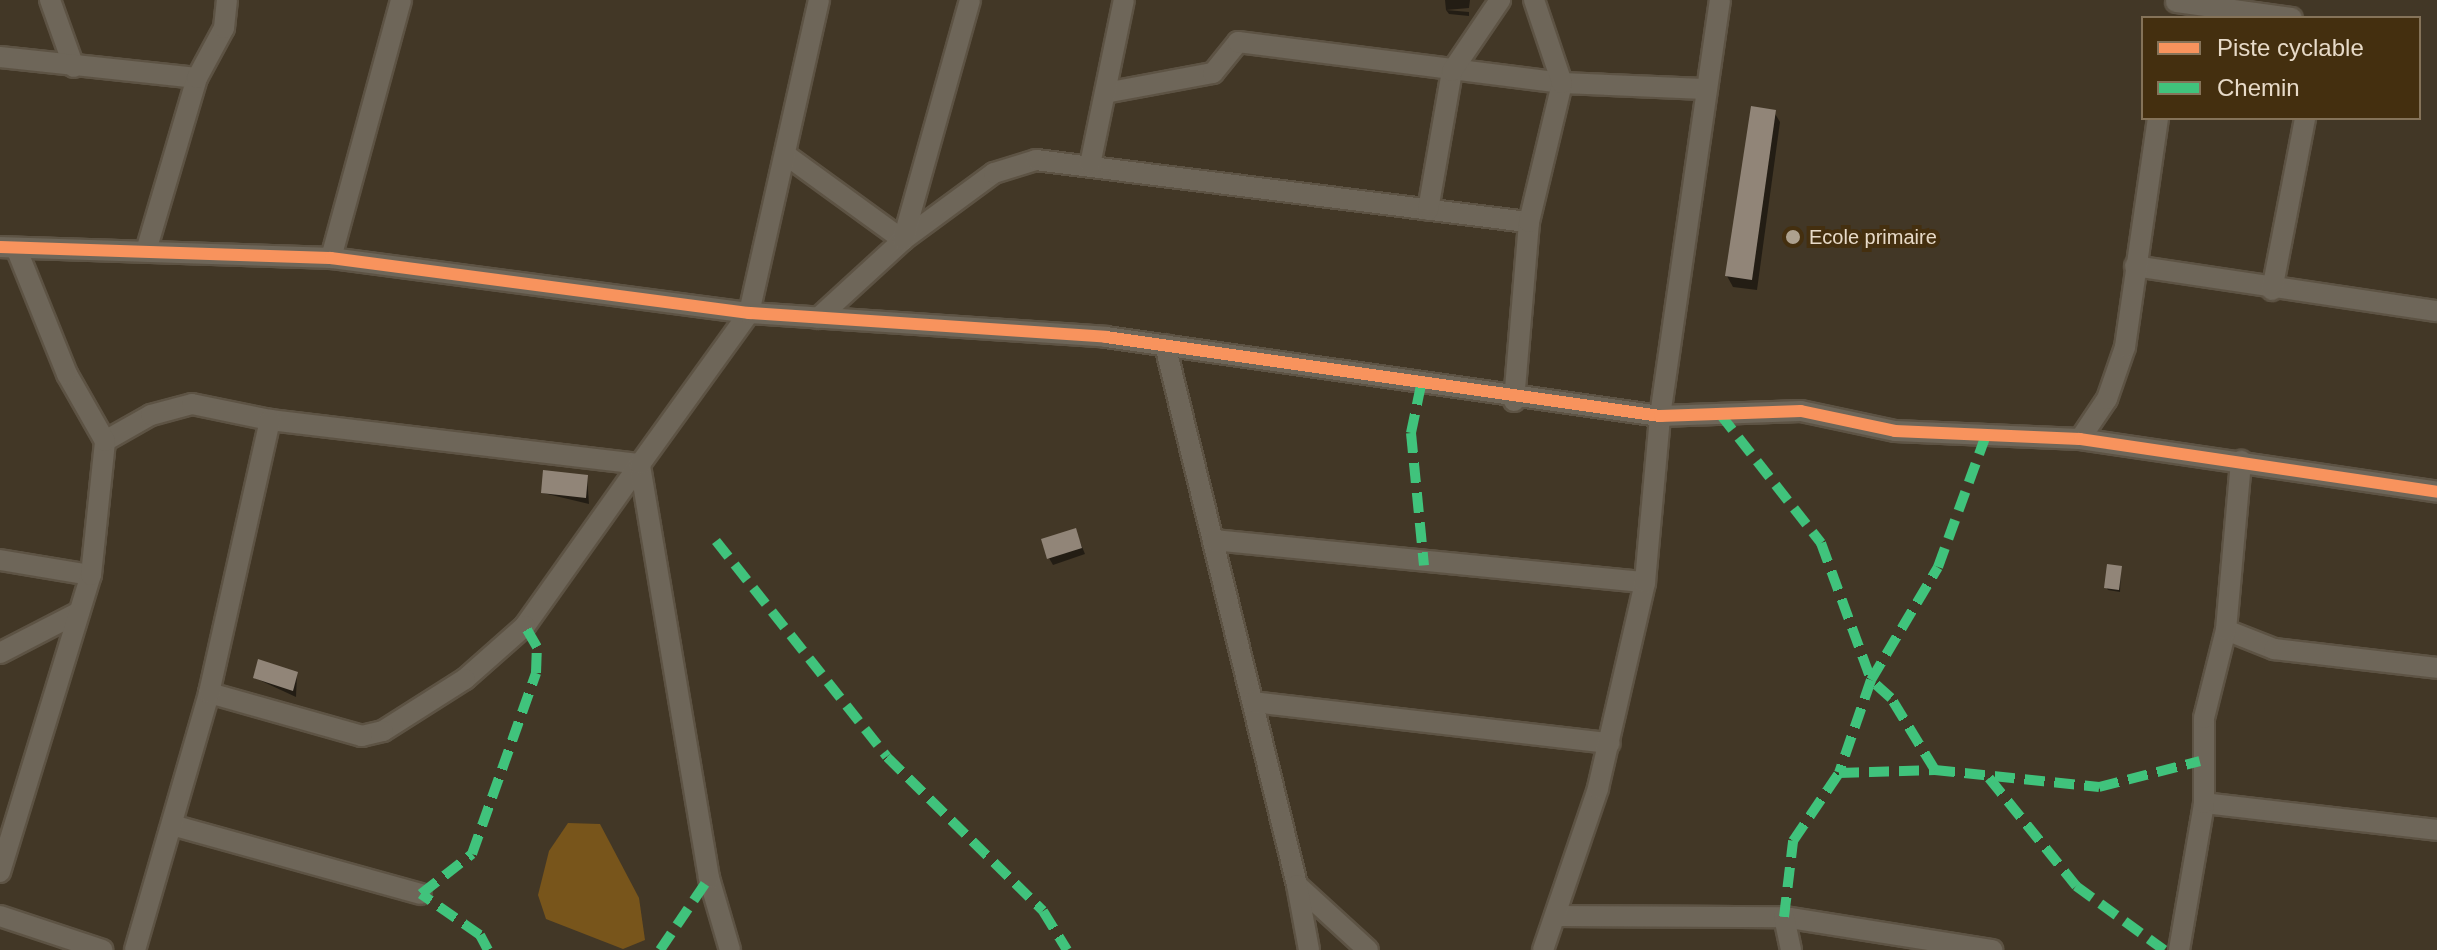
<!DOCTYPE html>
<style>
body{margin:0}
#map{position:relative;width:2437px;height:950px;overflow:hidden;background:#423726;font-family:Arial,sans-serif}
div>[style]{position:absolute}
.green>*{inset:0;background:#78551b}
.shadow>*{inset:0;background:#0007}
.building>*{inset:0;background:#918578}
.roads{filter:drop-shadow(2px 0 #5d5344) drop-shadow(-2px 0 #5d5344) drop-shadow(0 2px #5d5344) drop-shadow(0 -2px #5d5344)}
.street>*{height:20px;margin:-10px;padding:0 10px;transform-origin:10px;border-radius:10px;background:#6e6659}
.quiet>*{height:10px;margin-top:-5px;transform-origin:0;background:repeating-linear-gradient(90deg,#40c37c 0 20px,transparent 0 30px)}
.cycleway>*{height:12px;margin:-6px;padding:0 6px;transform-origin:6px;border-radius:6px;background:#f8935d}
.dots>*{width:22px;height:22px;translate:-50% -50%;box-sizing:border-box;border:4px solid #442f0f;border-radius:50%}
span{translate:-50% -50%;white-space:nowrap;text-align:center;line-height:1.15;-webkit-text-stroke:8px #442f0f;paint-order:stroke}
.poi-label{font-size:20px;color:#e7dac8}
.left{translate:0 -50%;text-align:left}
.legend{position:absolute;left:2141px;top:16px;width:280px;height:104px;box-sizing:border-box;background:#442f0f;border:2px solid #857359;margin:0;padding:10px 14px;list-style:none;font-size:24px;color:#e7dac8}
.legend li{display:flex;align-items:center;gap:16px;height:40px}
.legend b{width:40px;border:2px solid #857359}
</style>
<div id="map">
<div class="green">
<div style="clip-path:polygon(568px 823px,600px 824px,639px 898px,645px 940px,623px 949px,546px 919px,538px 895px,549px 851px)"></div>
</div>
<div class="shadow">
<div style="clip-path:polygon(1445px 0,1470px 0,1469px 8px,1446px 10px)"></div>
<div style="clip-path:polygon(1446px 10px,1469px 12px,1469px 16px,1449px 14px)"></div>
<div style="clip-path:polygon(1774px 112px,1780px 122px,1757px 290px,1733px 287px,1727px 276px)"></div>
<div style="clip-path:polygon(587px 477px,589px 504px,543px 493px)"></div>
<div style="clip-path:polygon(1075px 530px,1085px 554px,1053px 565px,1049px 558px)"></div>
<div style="clip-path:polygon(2121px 568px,2120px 592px,2108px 590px,2106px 587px)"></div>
<div style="clip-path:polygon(297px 674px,296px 697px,255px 678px)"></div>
</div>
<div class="building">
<div style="clip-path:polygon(1751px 106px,1776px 110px,1752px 280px,1725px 276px)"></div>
<div style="clip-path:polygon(543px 470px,588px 475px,586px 498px,541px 493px)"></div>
<div style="clip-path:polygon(1076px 528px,1082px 548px,1047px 559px,1041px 539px)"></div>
<div style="clip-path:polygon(2107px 564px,2122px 566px,2119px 590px,2104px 588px)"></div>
<div style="clip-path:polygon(258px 659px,298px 672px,293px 691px,253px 678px)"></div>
</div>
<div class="roads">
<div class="street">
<div style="left:50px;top:0;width:71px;rotate:70.3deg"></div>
<div style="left:2176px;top:2px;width:117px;rotate:7.9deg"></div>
<div style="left:0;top:57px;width:198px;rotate:6.1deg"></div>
<div style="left:1105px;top:93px;width:110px;rotate:-10.5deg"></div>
<div style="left:1213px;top:73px;width:40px;rotate:-51deg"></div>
<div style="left:1238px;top:42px;width:327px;rotate:7.2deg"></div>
<div style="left:1562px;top:83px;width:142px;rotate:2.4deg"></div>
<div style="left:786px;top:155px;width:145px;rotate:36deg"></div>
<div style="left:903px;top:240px;width:113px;rotate:-36.4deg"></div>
<div style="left:994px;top:173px;width:44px;rotate:-17.2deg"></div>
<div style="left:1036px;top:160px;width:497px;rotate:7.2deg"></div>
<div style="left:1090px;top:165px;width:168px;rotate:-78.4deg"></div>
<div style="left:1428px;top:210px;width:141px;rotate:-80.2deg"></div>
<div style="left:1452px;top:71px;width:86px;rotate:-55.9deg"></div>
<div style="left:0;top:247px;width:331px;rotate:1.9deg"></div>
<div style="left:331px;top:258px;width:422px;rotate:7.5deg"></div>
<div style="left:749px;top:313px;width:358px;rotate:3.8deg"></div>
<div style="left:1106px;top:337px;width:560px;rotate:8.12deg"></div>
<div style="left:1660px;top:416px;width:141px;rotate:-2deg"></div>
<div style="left:1801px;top:411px;width:96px;rotate:12deg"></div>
<div style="left:1895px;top:431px;width:185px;rotate:2.5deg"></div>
<div style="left:2080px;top:439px;width:361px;rotate:8.4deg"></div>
<div style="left:146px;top:251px;width:180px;rotate:-73.6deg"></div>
<div style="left:197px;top:78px;width:57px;rotate:-61.6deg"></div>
<div style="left:224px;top:28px;width:28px;rotate:-84deg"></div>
<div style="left:331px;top:258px;width:267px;rotate:-74.8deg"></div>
<div style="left:2135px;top:266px;width:305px;rotate:8.5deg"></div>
<div style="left:2272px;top:290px;width:175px;rotate:-79.1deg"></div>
<div style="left:818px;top:318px;width:115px;rotate:-42.5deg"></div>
<div style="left:903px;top:240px;width:249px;rotate:-74.4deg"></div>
<div style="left:1165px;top:345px;width:556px;rotate:76.26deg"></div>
<div style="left:1297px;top:885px;width:96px;rotate:42.5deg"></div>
<div style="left:1514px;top:401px;width:180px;rotate:-85.2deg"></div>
<div style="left:1529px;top:222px;width:143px;rotate:-76.6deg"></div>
<div style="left:1562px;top:83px;width:88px;rotate:-108.6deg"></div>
<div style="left:2080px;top:439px;width:48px;rotate:-56deg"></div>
<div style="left:2107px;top:399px;width:55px;rotate:-70.9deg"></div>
<div style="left:2125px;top:347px;width:231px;rotate:-81.8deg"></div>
<div style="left:105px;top:441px;width:53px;rotate:-29.5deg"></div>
<div style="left:151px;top:415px;width:42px;rotate:-15deg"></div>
<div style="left:192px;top:404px;width:80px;rotate:11.6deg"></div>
<div style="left:270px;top:420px;width:373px;rotate:6.8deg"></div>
<div style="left:640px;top:464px;width:199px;rotate:125.4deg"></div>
<div style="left:525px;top:626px;width:80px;rotate:138.5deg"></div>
<div style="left:465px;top:679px;width:97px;rotate:147.6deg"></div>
<div style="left:383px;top:731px;width:22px;rotate:167deg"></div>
<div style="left:362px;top:736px;width:159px;rotate:-164.3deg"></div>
<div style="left:1213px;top:540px;width:434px;rotate:5.6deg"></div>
<div style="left:0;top:560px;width:92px;rotate:9.4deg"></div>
<div style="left:2226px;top:630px;width:52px;rotate:21.6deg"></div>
<div style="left:2274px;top:649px;width:164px;rotate:6.6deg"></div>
<div style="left:0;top:653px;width:89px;rotate:-27.4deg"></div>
<div style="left:1253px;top:702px;width:359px;rotate:6.6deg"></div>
<div style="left:2204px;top:803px;width:235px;rotate:6.6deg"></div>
<div style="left:172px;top:825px;width:258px;rotate:15.5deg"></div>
<div style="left:0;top:872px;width:311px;rotate:-73deg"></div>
<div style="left:91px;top:575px;width:135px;rotate:-84deg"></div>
<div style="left:105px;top:441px;width:77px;rotate:-119.6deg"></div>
<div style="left:67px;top:374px;width:134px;rotate:-112deg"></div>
<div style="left:1297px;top:885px;width:66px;rotate:79.5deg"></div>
<div style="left:0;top:916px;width:108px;rotate:18.4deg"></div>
<div style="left:1555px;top:916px;width:229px;rotate:0.3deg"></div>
<div style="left:1784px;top:917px;width:211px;rotate:9deg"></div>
<div style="left:1784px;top:917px;width:34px;rotate:78deg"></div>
<div style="left:135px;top:950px;width:267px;rotate:-73.9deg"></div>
<div style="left:209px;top:693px;width:280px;rotate:-77.4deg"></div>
<div style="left:730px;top:950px;width:75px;rotate:-106.3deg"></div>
<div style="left:709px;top:878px;width:420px;rotate:-99.5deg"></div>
<div style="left:640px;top:464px;width:186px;rotate:-54.2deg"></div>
<div style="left:749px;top:313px;width:321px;rotate:-77.4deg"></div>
<div style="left:1543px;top:950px;width:171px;rotate:-71.2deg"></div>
<div style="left:1598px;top:788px;width:211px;rotate:-77.1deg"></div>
<div style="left:1645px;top:582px;width:167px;rotate:-84.8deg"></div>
<div style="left:1660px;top:416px;width:420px;rotate:-81.8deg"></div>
<div style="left:2179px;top:950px;width:149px;rotate:-80.3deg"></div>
<div style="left:2204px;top:803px;width:85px;rotate:-90deg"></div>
<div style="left:2204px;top:718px;width:91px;rotate:-76deg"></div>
<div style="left:2226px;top:630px;width:170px;rotate:-84.9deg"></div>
</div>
</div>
<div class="quiet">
<div style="left:1421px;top:385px;width:49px;rotate:101.8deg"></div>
<div style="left:1411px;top:433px;width:133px;rotate:84.4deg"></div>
<div style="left:1720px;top:414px;width:164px;rotate:51.9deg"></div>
<div style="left:1821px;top:543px;width:146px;rotate:69.9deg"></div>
<div style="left:1871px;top:680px;width:98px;rotate:109deg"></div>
<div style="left:716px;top:541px;width:275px;rotate:51.6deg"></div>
<div style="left:887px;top:757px;width:219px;rotate:44.6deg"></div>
<div style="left:1043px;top:911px;width:46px;rotate:58.4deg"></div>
<div style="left:1935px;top:770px;width:84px;rotate:-121.4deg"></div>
<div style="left:1891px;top:698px;width:27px;rotate:-138deg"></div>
<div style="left:1871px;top:680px;width:131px;rotate:-59.3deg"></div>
<div style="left:1938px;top:567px;width:137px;rotate:-70deg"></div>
<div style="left:1989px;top:778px;width:139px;rotate:51.1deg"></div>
<div style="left:2076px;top:886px;width:109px;rotate:36deg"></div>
<div style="left:1784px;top:917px;width:77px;rotate:-83.2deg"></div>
<div style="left:1793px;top:841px;width:82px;rotate:-55.9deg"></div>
<div style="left:1839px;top:773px;width:96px;rotate:-1.8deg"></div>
<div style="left:1935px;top:770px;width:165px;rotate:5.9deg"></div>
<div style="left:2099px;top:787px;width:104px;rotate:-14.4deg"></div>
<div style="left:488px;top:950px;width:17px;rotate:-118deg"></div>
<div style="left:480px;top:935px;width:72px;rotate:-145.2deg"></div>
<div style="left:421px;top:894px;width:65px;rotate:-38.1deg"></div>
<div style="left:472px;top:854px;width:192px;rotate:-70.5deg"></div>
<div style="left:536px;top:673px;width:26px;rotate:-88deg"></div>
<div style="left:537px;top:647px;width:24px;rotate:-120deg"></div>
<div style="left:660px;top:950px;width:87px;rotate:-55.8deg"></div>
</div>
<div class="cycleway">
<div style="left:0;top:247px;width:331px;rotate:1.9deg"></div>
<div style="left:331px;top:258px;width:422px;rotate:7.5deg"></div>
<div style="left:749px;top:313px;width:358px;rotate:3.8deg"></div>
<div style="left:1106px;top:337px;width:560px;rotate:8.12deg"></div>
<div style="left:1660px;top:416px;width:141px;rotate:-2deg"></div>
<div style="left:1801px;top:411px;width:96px;rotate:12deg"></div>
<div style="left:1895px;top:431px;width:185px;rotate:2.5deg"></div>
<div style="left:2080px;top:439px;width:361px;rotate:8.4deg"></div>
</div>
<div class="dots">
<div style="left:1793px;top:237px;background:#ada18f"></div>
</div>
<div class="poi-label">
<span class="left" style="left:1809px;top:237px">Ecole primaire</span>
</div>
<ul class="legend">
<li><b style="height:10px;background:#f8935d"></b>Piste cyclable</li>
<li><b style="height:10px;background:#40c37c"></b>Chemin</li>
</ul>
</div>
